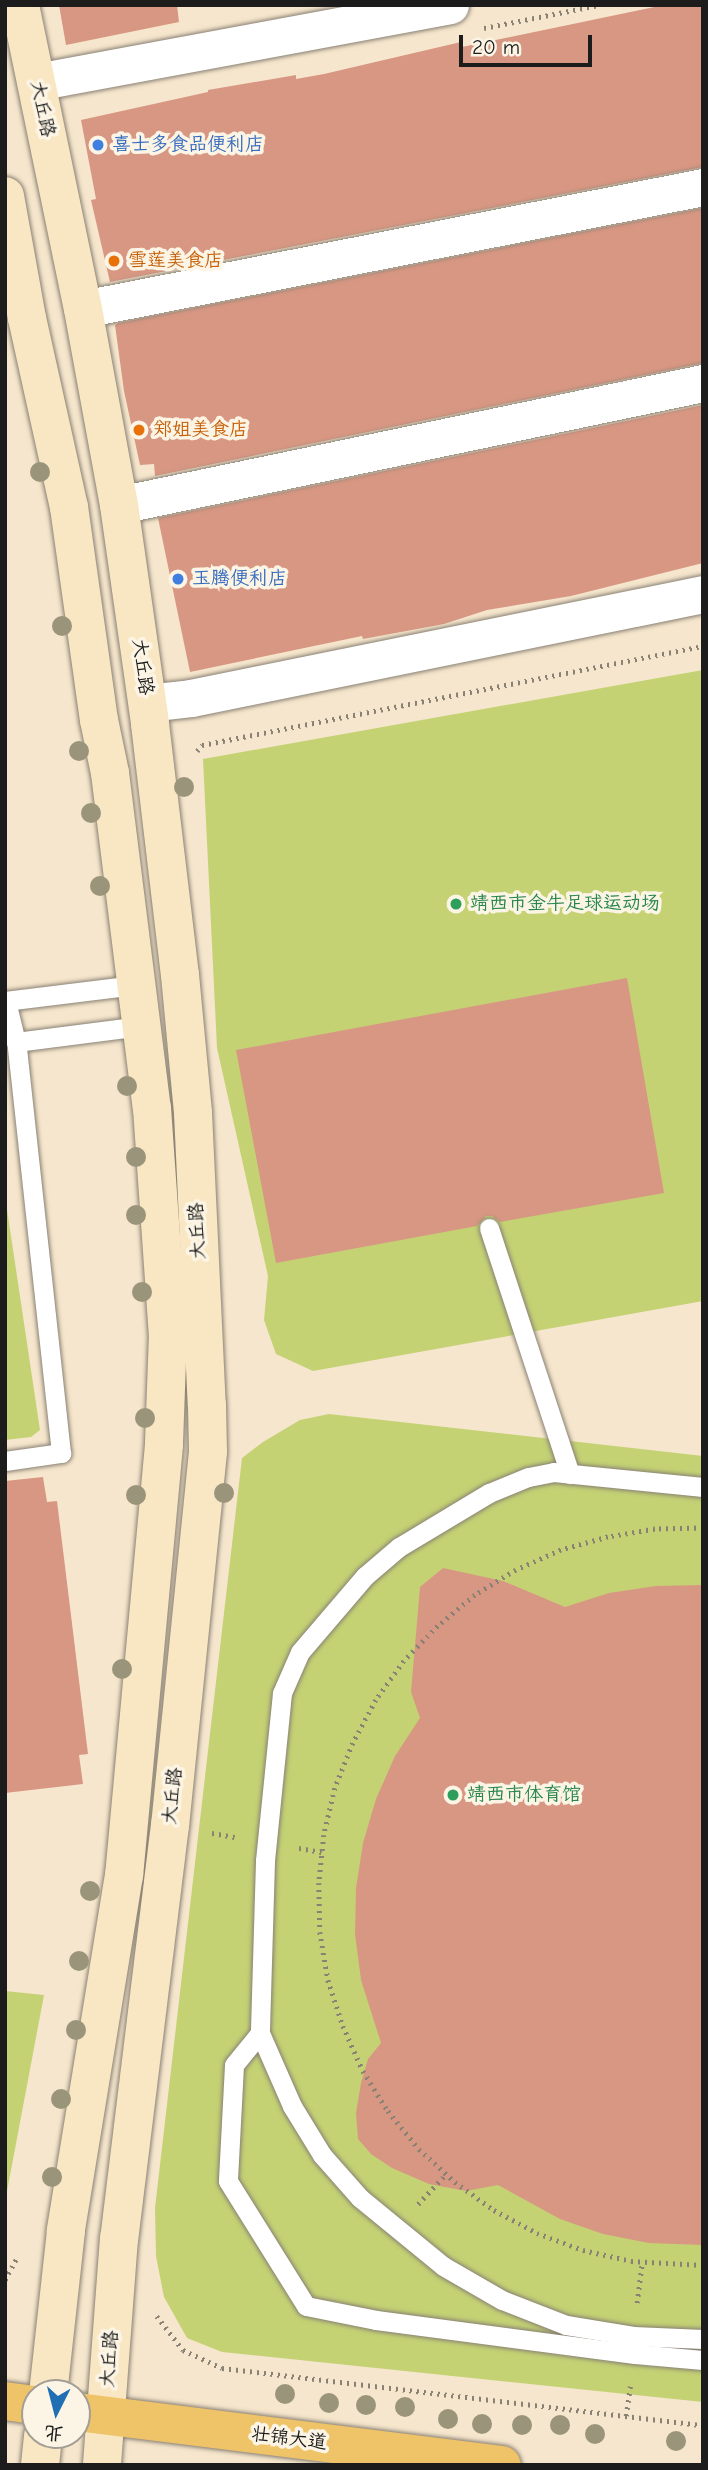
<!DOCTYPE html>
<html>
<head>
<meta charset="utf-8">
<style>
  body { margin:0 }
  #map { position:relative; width:708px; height:2470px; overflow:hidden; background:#f6e6cd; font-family:"Comic Neue","LXGW WenKai TC",sans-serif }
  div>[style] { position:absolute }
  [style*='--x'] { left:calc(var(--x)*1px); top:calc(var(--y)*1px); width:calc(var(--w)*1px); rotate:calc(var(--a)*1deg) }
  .green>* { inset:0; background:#c4d274 }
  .building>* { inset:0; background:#d89783 }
  .path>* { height:4.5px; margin-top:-2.25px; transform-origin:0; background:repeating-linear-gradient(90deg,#898174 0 2px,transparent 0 7px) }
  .roads { filter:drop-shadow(0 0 2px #898174) drop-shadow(0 0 2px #898174) }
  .lane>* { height:19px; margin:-9.5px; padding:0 9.5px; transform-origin:9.5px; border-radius:9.5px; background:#fff }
  .street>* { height:37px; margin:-18.5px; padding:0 18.5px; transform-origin:18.5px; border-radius:18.5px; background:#fff }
  .secondary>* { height:38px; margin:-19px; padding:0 19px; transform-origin:19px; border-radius:19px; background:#f9e7c3 }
  .primary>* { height:38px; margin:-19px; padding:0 19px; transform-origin:19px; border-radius:19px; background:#efc469 }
  .trees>* { width:20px; height:20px; margin:-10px; border-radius:50%; background:#9a957a }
  .dots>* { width:19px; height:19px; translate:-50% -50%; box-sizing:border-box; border:4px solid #fcf5e5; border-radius:50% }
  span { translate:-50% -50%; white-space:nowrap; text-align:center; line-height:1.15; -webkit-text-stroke:7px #fcf5e5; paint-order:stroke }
  .street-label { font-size:19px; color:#1c1c1c }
  .shop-label { font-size:19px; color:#366cbe }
  .left { translate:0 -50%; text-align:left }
  .food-label { font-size:19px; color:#c56008 }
  .leisure-label { font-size:19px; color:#27864d }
  .frame { position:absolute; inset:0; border:7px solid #1c1c1c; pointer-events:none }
  .north { position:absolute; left:21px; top:2379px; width:70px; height:70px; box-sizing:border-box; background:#fcf5e5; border:2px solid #a29e95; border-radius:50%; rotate:186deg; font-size:19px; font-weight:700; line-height:28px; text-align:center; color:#1c1c1c }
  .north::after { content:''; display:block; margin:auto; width:24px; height:32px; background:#1f6fb2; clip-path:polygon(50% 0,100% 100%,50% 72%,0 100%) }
  .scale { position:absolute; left:459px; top:35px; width:133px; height:32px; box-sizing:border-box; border:4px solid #1c1c1c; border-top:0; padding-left:9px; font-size:21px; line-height:24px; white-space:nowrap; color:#1c1c1c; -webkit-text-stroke:5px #fcf5e5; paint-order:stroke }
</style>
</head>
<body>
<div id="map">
  <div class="green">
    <div style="clip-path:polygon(703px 670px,703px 1301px,313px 1371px,276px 1354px,264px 1320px,268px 1276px,217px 1048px,203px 759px)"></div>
    <div style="clip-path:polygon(5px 1196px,40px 1430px,31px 1437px,5px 1440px)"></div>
    <div style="clip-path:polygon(329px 1414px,703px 1456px,703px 2402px,222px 2352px,187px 2338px,164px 2297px,156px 2256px,155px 2208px,242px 1458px,263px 1442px,300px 1420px)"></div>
    <div style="clip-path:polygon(5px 1991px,44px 1995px,5px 2202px)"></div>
  </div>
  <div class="building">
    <div style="clip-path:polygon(59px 5px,177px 5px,179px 22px,66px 45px)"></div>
    <div style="clip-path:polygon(664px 5px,703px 5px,703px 167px,110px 282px,91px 200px,96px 199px,81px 120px,208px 92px,208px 90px,296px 75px,296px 79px,324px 74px,461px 42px,462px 47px)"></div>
    <div style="clip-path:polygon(703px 208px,703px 363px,155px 476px,154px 464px,140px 465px,124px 391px,115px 325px,118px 323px)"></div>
    <div style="clip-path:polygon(703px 405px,703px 563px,571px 596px,487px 610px,444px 624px,363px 639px,362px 636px,190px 672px,158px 518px)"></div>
    <div style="clip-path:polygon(627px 978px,664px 1193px,500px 1222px,492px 1216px,486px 1216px,477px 1226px,276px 1263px,236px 1050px)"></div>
    <div style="clip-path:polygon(43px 1477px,47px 1502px,57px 1501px,88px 1754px,79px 1755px,83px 1784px,5px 1793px,5px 1481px)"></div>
    <div style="clip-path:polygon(443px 1568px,503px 1581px,565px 1607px,609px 1593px,656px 1586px,703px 1585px,703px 2245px,649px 2243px,603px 2234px,560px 2219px,498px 2185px,466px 2191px,429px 2184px,392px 2168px,371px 2154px,358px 2139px,356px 2113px,361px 2083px,368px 2059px,381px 2043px,361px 1980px,355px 1934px,356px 1888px,363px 1843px,376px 1799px,395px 1756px,420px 1718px,411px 1692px,420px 1587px)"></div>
  </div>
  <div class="path">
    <div style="--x:484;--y:28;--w:117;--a:-11.3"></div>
    <div style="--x:197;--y:751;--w:8;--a:-50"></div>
    <div style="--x:202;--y:745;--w:511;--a:-11.18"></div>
    <div style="--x:703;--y:1528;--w:48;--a:178.8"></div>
    <div style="--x:655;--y:1529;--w:48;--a:170.3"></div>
    <div style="--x:608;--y:1537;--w:49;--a:164.5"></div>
    <div style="--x:561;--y:1550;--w:49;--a:156"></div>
    <div style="--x:516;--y:1570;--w:48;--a:148.6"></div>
    <div style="--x:475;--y:1595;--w:48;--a:140"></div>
    <div style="--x:438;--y:1626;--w:49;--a:134.2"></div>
    <div style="--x:404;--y:1661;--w:48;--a:125.7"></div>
    <div style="--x:376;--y:1700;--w:49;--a:118.1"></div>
    <div style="--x:353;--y:1743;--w:48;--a:111.8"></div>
    <div style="--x:335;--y:1788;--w:48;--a:103.2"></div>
    <div style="--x:324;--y:1835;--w:48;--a:95.9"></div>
    <div style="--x:319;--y:1883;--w:49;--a:88.8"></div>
    <div style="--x:320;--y:1932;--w:49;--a:80.5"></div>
    <div style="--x:328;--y:1980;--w:48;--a:71.9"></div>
    <div style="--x:343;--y:2026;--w:49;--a:66"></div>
    <div style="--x:363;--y:2071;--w:47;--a:58"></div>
    <div style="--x:388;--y:2111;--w:49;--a:50.8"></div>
    <div style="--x:419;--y:2149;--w:49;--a:42.5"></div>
    <div style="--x:455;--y:2182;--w:48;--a:35.7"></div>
    <div style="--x:494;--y:2210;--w:49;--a:28.1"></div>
    <div style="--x:537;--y:2233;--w:49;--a:20.3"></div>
    <div style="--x:583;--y:2250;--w:49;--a:12.9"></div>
    <div style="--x:631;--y:2261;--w:72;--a:3.2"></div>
    <div style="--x:212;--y:1833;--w:23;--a:10"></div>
    <div style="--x:299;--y:1848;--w:23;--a:10"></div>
    <div style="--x:418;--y:2204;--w:41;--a:-47"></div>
    <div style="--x:5;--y:2280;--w:26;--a:-62"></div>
    <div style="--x:637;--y:2303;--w:41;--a:-83"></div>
    <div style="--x:157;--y:2316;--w:43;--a:52.6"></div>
    <div style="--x:183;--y:2350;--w:43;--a:24.8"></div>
    <div style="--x:222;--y:2368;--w:484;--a:6.8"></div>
    <div style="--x:626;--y:2416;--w:30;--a:-82"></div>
  </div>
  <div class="roads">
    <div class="lane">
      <div style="--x:5;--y:1001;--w:131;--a:-7"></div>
      <div style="--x:16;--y:1042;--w:126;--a:-7.3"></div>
      <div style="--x:489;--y:1228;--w:259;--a:71.8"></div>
      <div style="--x:5;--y:1461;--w:57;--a:-8.1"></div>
      <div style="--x:61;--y:1453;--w:413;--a:-96.2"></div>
      <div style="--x:16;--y:1042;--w:42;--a:-103.7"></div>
      <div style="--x:703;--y:1487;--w:150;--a:-174.3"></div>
      <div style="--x:554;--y:1472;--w:26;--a:169"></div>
      <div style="--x:528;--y:1477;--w:42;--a:157.7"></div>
      <div style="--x:489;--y:1493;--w:105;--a:149"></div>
      <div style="--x:399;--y:1547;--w:45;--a:139.5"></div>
      <div style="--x:365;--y:1576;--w:100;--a:130.5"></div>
      <div style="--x:300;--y:1652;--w:45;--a:113.7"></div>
      <div style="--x:282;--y:1693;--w:169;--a:95.8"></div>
      <div style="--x:265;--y:1861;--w:172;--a:91.7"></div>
      <div style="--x:260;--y:2033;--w:80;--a:66.3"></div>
      <div style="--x:292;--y:2106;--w:57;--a:58.5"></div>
      <div style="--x:322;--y:2155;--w:57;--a:48.5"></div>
      <div style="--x:360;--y:2198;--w:107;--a:39.3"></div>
      <div style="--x:443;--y:2266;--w:68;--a:30"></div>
      <div style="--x:502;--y:2300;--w:69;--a:21.3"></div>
      <div style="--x:566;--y:2325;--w:68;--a:9.3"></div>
      <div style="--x:633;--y:2336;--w:70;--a:2.5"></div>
      <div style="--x:260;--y:2033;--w:41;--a:129.1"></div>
      <div style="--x:234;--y:2065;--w:116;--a:93"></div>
      <div style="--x:228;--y:2181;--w:147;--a:58"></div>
      <div style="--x:306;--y:2306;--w:71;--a:11.3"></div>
      <div style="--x:376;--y:2320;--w:261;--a:7.5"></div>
      <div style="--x:635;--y:2354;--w:68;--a:5"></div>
    </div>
    <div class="street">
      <div style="--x:36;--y:82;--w:421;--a:-10.5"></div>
      <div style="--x:83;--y:309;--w:632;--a:-11.13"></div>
      <div style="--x:119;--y:505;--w:597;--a:-11.8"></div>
      <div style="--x:147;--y:703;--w:44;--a:-6.5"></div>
      <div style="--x:191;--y:698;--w:522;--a:-11.48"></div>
    </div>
    <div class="secondary">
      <div style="--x:20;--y:5;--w:310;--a:78.3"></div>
      <div style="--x:83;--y:309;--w:199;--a:79.6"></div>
      <div style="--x:119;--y:505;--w:221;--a:81.9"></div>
      <div style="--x:150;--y:724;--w:253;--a:83.2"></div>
      <div style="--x:180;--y:975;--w:139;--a:84.6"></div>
      <div style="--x:193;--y:1113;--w:292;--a:87.3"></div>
      <div style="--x:207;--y:1405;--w:47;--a:88.8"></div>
      <div style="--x:208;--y:1452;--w:375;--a:95.8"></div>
      <div style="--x:170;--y:1825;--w:416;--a:97"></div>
      <div style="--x:119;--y:2238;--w:228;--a:94.3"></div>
      <div style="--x:5;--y:196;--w:124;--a:79.8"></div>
      <div style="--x:27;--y:318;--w:194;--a:77.5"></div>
      <div style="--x:69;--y:507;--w:215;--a:82"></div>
      <div style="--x:99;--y:720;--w:54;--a:78.3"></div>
      <div style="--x:110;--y:773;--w:338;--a:82.9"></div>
      <div style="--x:152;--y:1108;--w:227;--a:86"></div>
      <div style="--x:168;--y:1334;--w:111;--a:92.1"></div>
      <div style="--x:164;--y:1445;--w:432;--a:95.3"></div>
      <div style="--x:124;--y:1875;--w:361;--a:99.3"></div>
      <div style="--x:66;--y:2231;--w:163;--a:96.3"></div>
      <div style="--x:40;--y:2465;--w:30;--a:-84"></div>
    </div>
    <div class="primary">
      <div style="--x:5;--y:2401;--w:30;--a:8"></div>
      <div style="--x:77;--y:2412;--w:428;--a:7.1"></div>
    </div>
  </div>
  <div class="trees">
    <div style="left:40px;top:472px"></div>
    <div style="left:62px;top:626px"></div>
    <div style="left:79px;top:751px"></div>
    <div style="left:184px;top:787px"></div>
    <div style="left:91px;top:813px"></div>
    <div style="left:100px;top:886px"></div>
    <div style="left:127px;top:1086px"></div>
    <div style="left:136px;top:1157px"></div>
    <div style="left:136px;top:1215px"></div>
    <div style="left:142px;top:1292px"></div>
    <div style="left:145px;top:1418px"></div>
    <div style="left:224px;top:1493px"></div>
    <div style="left:136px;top:1495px"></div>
    <div style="left:122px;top:1669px"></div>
    <div style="left:90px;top:1891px"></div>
    <div style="left:79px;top:1961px"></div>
    <div style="left:76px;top:2030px"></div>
    <div style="left:61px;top:2099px"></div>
    <div style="left:52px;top:2177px"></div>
    <div style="left:285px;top:2394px"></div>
    <div style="left:329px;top:2403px"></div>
    <div style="left:366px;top:2405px"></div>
    <div style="left:405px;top:2407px"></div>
    <div style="left:448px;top:2419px"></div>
    <div style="left:482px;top:2424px"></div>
    <div style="left:522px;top:2425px"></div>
    <div style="left:560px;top:2425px"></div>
    <div style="left:595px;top:2434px"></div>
    <div style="left:676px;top:2441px"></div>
  </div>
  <div class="dots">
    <div style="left:98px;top:145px;background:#3f7fe0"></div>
    <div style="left:114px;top:261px;background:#e8710a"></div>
    <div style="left:139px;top:430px;background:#e8710a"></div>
    <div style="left:178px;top:579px;background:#3f7fe0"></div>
    <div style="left:456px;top:904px;background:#2e9e5b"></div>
    <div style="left:453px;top:1795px;background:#2e9e5b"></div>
  </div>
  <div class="street-label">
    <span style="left:42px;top:109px;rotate:78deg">大丘路</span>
    <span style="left:142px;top:667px;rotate:82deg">大丘路</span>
    <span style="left:198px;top:1231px;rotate:-93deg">大丘路</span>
    <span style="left:173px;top:1796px;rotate:-84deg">大丘路</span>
    <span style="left:110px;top:2359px;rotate:-86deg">大丘路</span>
    <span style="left:289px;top:2439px;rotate:7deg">壮锦大道</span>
  </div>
  <div class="shop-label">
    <span class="left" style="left:112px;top:145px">喜士多食品便利店</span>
    <span class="left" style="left:192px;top:579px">玉腾便利店</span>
  </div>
  <div class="food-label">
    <span class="left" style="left:128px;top:261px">雪莲美食店</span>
    <span class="left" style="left:153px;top:430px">郑姐美食店</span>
  </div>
  <div class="leisure-label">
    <span class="left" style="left:470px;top:904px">靖西市金牛足球运动场</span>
    <span class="left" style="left:467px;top:1795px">靖西市体育馆</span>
  </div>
  <div class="frame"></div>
  <div class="north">北</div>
  <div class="scale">20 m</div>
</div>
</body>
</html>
